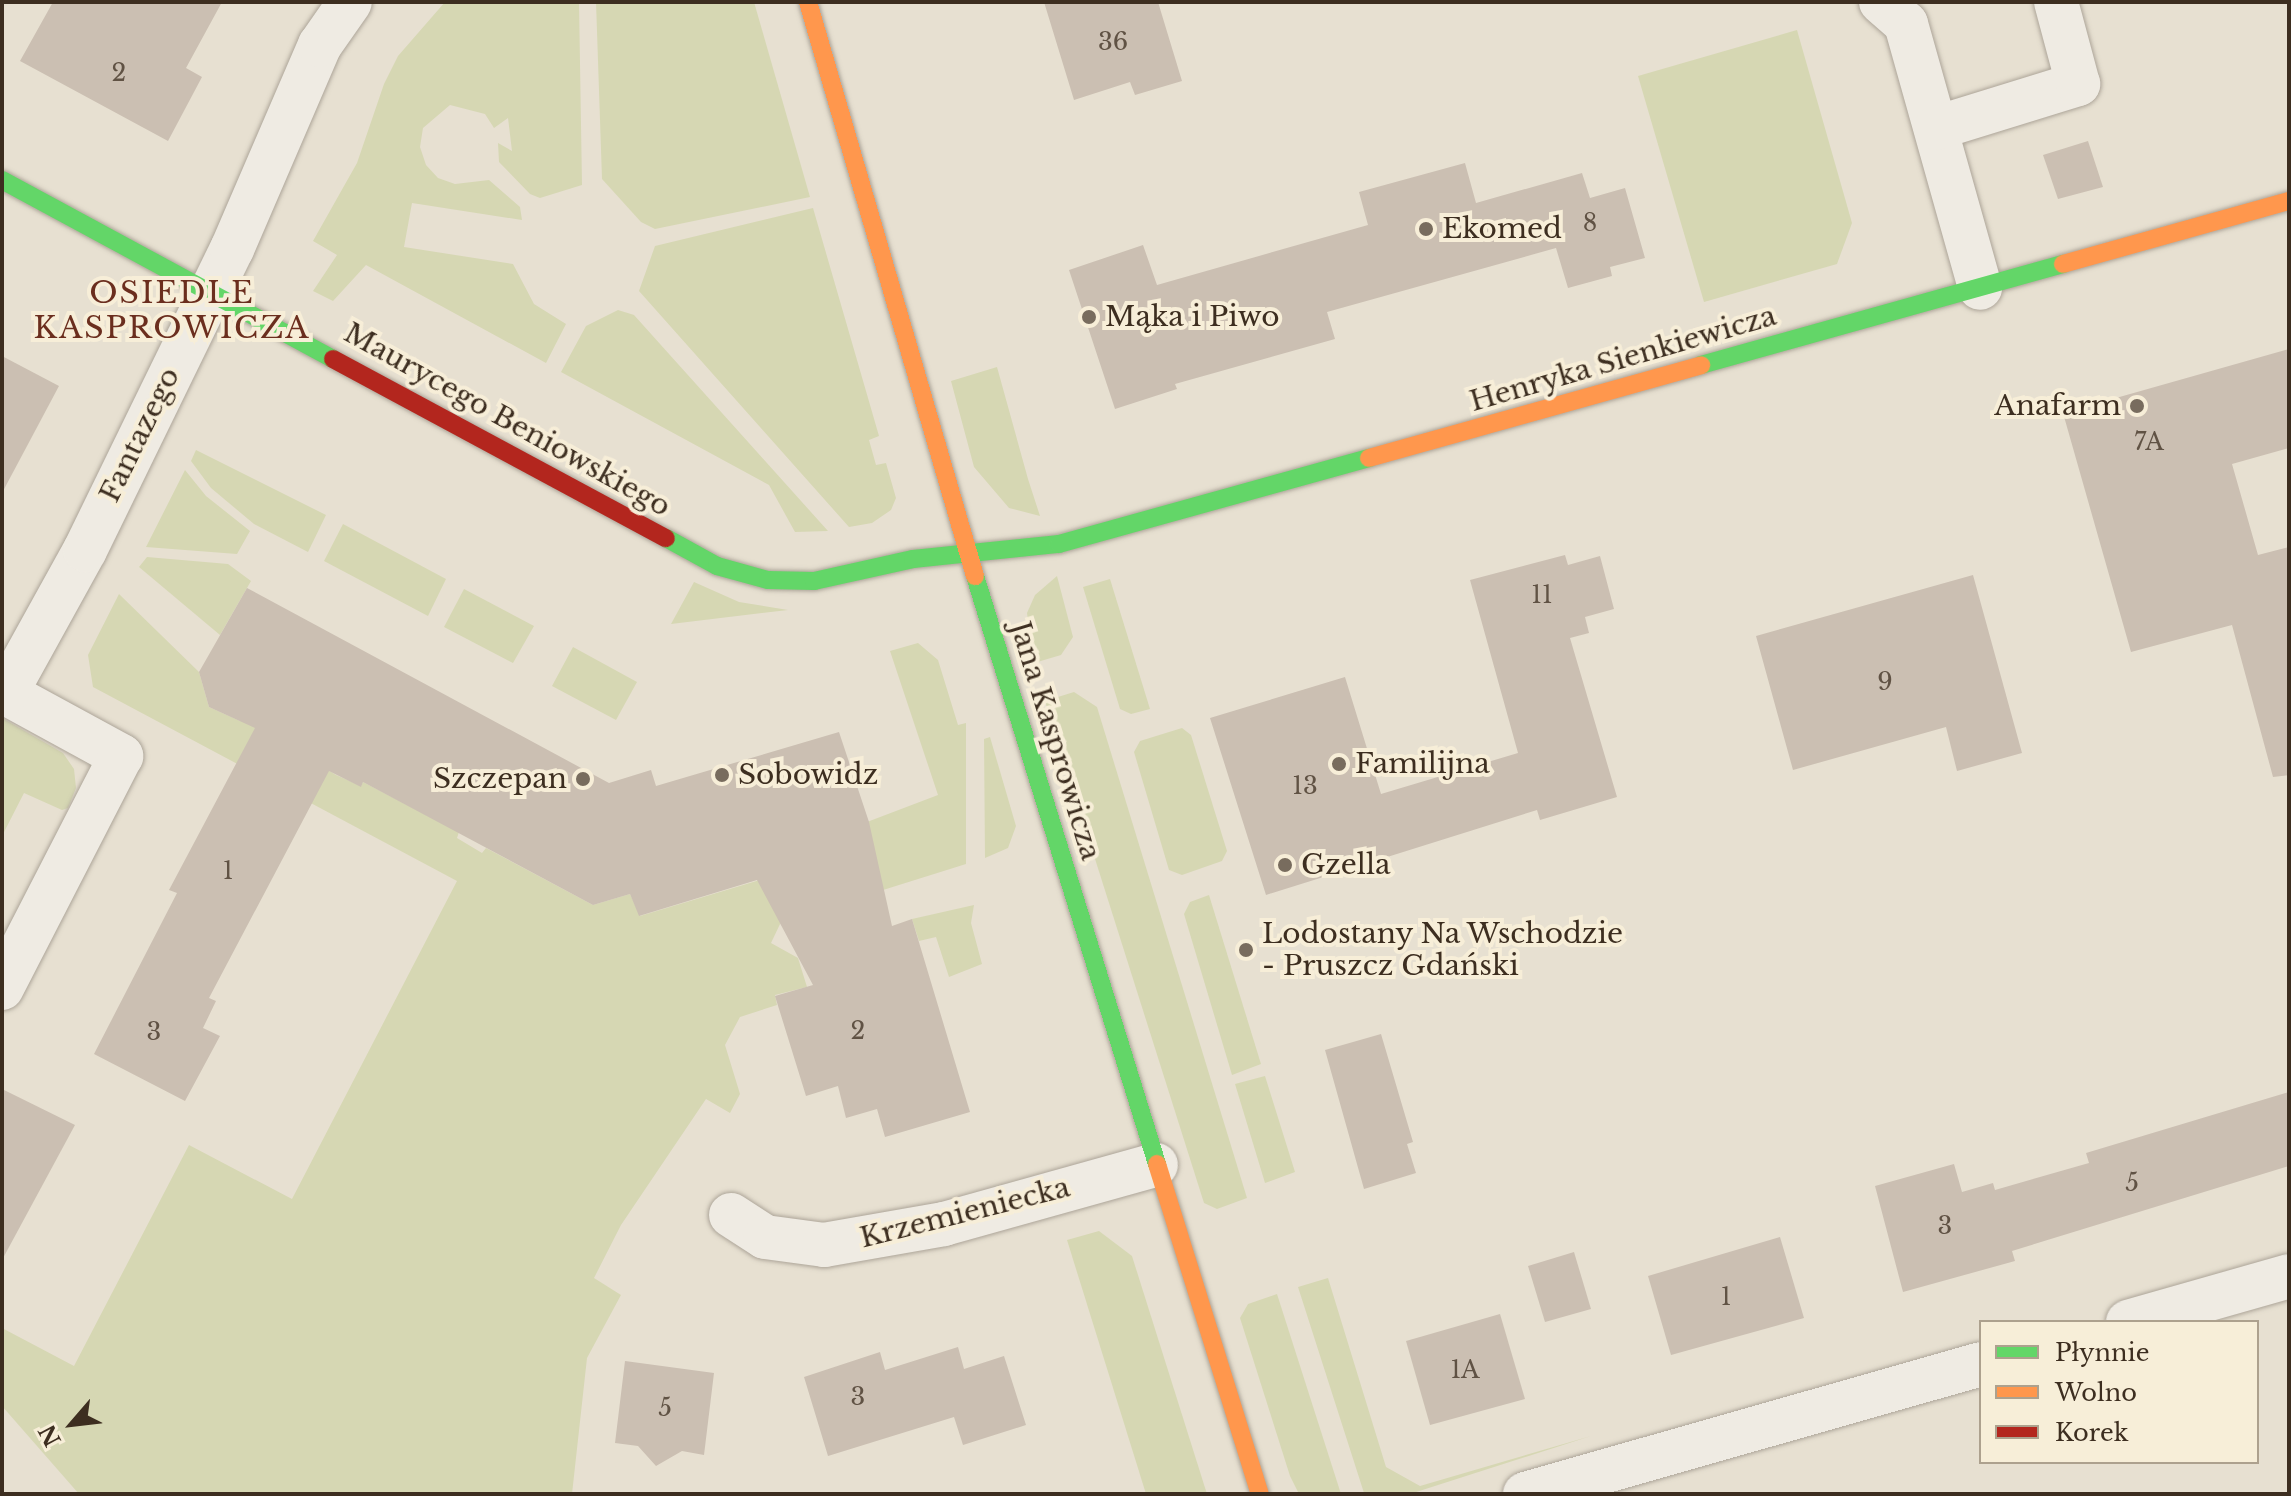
<!DOCTYPE html>
<html>
<head>
<meta charset="utf-8">
<style>
  body { margin:0 }
  #map { position:relative; width:2291px; height:1496px; overflow:hidden; background:#e7e0d1; font-family:"Libre Baskerville",serif }
  div>[style] { position:absolute }
  [style*='--x'] { left:calc(var(--x)*1px); top:calc(var(--y)*1px); width:calc(var(--w)*1px); rotate:calc(var(--a)*1deg) }
  .green>* { inset:0; background:#d6d7b3 }
  .building>* { inset:0; background:#cbbfb2 }
  .roads { filter:drop-shadow(0 0 2px #ada599) drop-shadow(0 0 2px #ada599) }
  .street>* { height:44px; margin:-22px; padding:0 22px; transform-origin:22px; border-radius:22px; background:#efebe3 }
  .fast>* { height:18px; margin:-9px; padding:0 9px; transform-origin:9px; border-radius:9px; background:#63d668 }
  .slow>* { height:18px; margin:-9px; padding:0 9px; transform-origin:9px; border-radius:9px; background:#ff974d }
  .jam>* { height:18px; margin:-9px; padding:0 9px; transform-origin:9px; border-radius:9px; background:#b3261e }
  .dots>* { width:22px; height:22px; translate:-50% -50%; box-sizing:border-box; border:4px solid #f7eed8; border-radius:50% }
  span { translate:-50% -50%; white-space:nowrap; text-align:center; line-height:1.15; -webkit-text-stroke:8px #f7eed8; paint-order:stroke }
  .number-label { font-size:24px; color:#605244 }
  .number-label span { -webkit-text-stroke-width:0 }
  .poi-label { font-size:28px; color:#3d2e20 }
  .left { translate:0 -50%; text-align:left }
  .right { translate:-100% -50%; text-align:right }
  .street-label { font-size:28px; color:#3d2e20 }
  .neighbourhood-label { font-size:30px; color:#6b2e1e; letter-spacing:2px }
  .frame { position:absolute; inset:0; border:4px solid #3d2e20; pointer-events:none }
  .legend { position:absolute; left:1979px; top:1320px; width:280px; height:144px; box-sizing:border-box; background:#f7eed8; border:2px solid #ada18e; margin:0; padding:10px 14px; list-style:none; font-size:24px; color:#3d2e20 }
  .legend li { display:flex; align-items:center; gap:16px; height:40px }
  .legend b { width:40px; border:2px solid #ada18e }
  .north { position:absolute; left:32px; top:1384px; width:80px; height:80px; -webkit-text-stroke:6px #f7eed8; paint-order:stroke; rotate:242deg; font-size:22px; font-weight:700; line-height:32px; text-align:center; color:#3d2e20 }
  .north::after { content:''; display:block; margin:auto; width:28px; height:36px; background:#3d2e20; clip-path:polygon(50% 0,100% 100%,50% 72%,0 100%) }
</style>
</head>
<body>
<div id="map">
  <div class="green">
    <div style="clip-path:polygon(445px 2px,579px 2px,582px 185px,540px 198px,530px 194px,499px 162px,498px 143px,512px 151px,508px 118px,494px 128px,485px 114px,450px 105px,423px 128px,420px 147px,426px 165px,438px 178px,455px 184px,489px 180px,520px 207px,522px 220px,412px 203px,404px 247px,513px 264px,534px 304px,566px 324px,546px 363px,366px 265px,333px 301px,313px 291px,337px 255px,313px 241px,357px 163px,384px 84px,398px 56px)"></div>
    <div style="clip-path:polygon(596px 2px,754px 2px,810px 197px,655px 229px,641px 222px,602px 179px)"></div>
    <div style="clip-path:polygon(1797px 30px,1852px 223px,1837px 264px,1704px 302px,1638px 76px)"></div>
    <div style="clip-path:polygon(813px 208px,879px 436px,869px 440px,876px 465px,886px 463px,896px 498px,891px 510px,872px 523px,849px 527px,639px 291px,655px 246px)"></div>
    <div style="clip-path:polygon(618px 310px,634px 315px,828px 531px,795px 532px,769px 485px,561px 372px,586px 326px)"></div>
    <div style="clip-path:polygon(997px 367px,1028px 479px,1040px 516px,1009px 508px,974px 467px,951px 381px)"></div>
    <div style="clip-path:polygon(196px 450px,326px 515px,308px 552px,254px 524px,211px 488px,191px 461px)"></div>
    <div style="clip-path:polygon(185px 470px,206px 496px,250px 531px,237px 554px,146px 547px)"></div>
    <div style="clip-path:polygon(343px 524px,446px 579px,428px 616px,324px 561px)"></div>
    <div style="clip-path:polygon(147px 557px,228px 564px,251px 581px,220px 635px,139px 567px)"></div>
    <div style="clip-path:polygon(1057px 576px,1073px 637px,1061px 655px,1034px 663px,1027px 613px,1035px 595px)"></div>
    <div style="clip-path:polygon(1110px 579px,1150px 709px,1131px 714px,1120px 709px,1083px 587px)"></div>
    <div style="clip-path:polygon(694px 582px,739px 602px,788px 610px,671px 624px)"></div>
    <div style="clip-path:polygon(464px 589px,534px 626px,513px 663px,444px 627px)"></div>
    <div style="clip-path:polygon(119px 594px,199px 672px,209px 707px,240px 721px,243px 717px,336px 775px,361px 786px,363px 782px,459px 832px,457px 838px,482px 853px,486px 848px,593px 905px,630px 894px,640px 916px,873px 846px,867px 822px,938px 795px,890px 651px,918px 643px,938px 660px,958px 725px,966px 723px,966px 864px,781px 922px,771px 943px,798px 958px,807px 987px,775px 995px,777px 1005px,740px 1017px,725px 1045px,740px 1094px,730px 1113px,706px 1099px,621px 1225px,594px 1278px,621px 1295px,587px 1358px,572px 1494px,79px 1494px,2px 1406px,2px 1328px,74px 1366px,189px 1145px,292px 1199px,457px 881px,93px 687px,88px 655px)"></div>
    <div style="clip-path:polygon(573px 647px,637px 682px,616px 720px,552px 686px)"></div>
    <div style="clip-path:polygon(1074px 692px,1097px 707px,1247px 1198px,1217px 1209px,1204px 1203px,1045px 701px)"></div>
    <div style="clip-path:polygon(2px 718px,63px 753px,74px 769px,76px 788px,68px 808px,62px 810px,24px 793px,2px 836px)"></div>
    <div style="clip-path:polygon(1182px 728px,1191px 735px,1227px 851px,1222px 861px,1182px 875px,1169px 870px,1134px 752px,1140px 741px)"></div>
    <div style="clip-path:polygon(990px 737px,1016px 826px,1008px 848px,985px 858px,984px 739px)"></div>
    <div style="clip-path:polygon(1209px 895px,1261px 1064px,1232px 1075px,1184px 914px,1190px 902px)"></div>
    <div style="clip-path:polygon(974px 905px,971px 923px,982px 964px,949px 977px,936px 937px,919px 941px,912px 919px)"></div>
    <div style="clip-path:polygon(1265px 1076px,1295px 1172px,1265px 1183px,1235px 1084px)"></div>
    <div style="clip-path:polygon(1099px 1231px,1132px 1256px,1207px 1494px,1146px 1494px,1067px 1240px)"></div>
    <div style="clip-path:polygon(1328px 1278px,1386px 1467px,1420px 1486px,1591px 1436px,1410px 1494px,1364px 1493px,1298px 1287px)"></div>
    <div style="clip-path:polygon(1277px 1294px,1341px 1494px,1299px 1494px,1290px 1476px,1240px 1318px,1248px 1304px)"></div>
  </div>
  <div class="building">
    <div style="clip-path:polygon(53px 2px,222px 2px,186px 68px,202px 77px,168px 141px,20px 61px)"></div>
    <div style="clip-path:polygon(1044px 2px,1158px 2px,1182px 81px,1135px 95px,1130px 82px,1074px 100px)"></div>
    <div style="clip-path:polygon(2088px 141px,2103px 187px,2058px 199px,2043px 155px)"></div>
    <div style="clip-path:polygon(1465px 163px,1476px 203px,1582px 173px,1590px 198px,1625px 188px,1645px 258px,1610px 267px,1612px 276px,1568px 288px,1556px 248px,1327px 312px,1335px 339px,1175px 384px,1177px 389px,1115px 409px,1069px 270px,1143px 245px,1157px 285px,1368px 225px,1359px 192px)"></div>
    <div style="clip-path:polygon(2289px 349px,2289px 448px,2232px 464px,2258px 555px,2289px 547px,2289px 775px,2273px 777px,2232px 625px,2131px 652px,2063px 413px)"></div>
    <div style="clip-path:polygon(2px 356px,59px 386px,2px 493px)"></div>
    <div style="clip-path:polygon(1565px 555px,1568px 565px,1600px 556px,1614px 609px,1585px 617px,1589px 633px,1570px 638px,1617px 797px,1540px 820px,1537px 810px,1266px 895px,1210px 718px,1345px 677px,1381px 794px,1518px 753px,1470px 580px)"></div>
    <div style="clip-path:polygon(1973px 575px,2022px 753px,1957px 771px,1946px 727px,1793px 770px,1756px 636px)"></div>
    <div style="clip-path:polygon(247px 588px,609px 783px,651px 770px,656px 786px,839px 732px,869px 822px,892px 926px,912px 919px,970px 1112px,885px 1137px,877px 1109px,846px 1118px,838px 1086px,806px 1096px,775px 996px,813px 985px,757px 880px,639px 916px,630px 894px,593px 905px,363px 782px,361px 787px,329px 771px,209px 998px,216px 1001px,203px 1028px,220px 1036px,185px 1101px,94px 1054px,177px 893px,169px 890px,255px 728px,209px 707px,199px 672px)"></div>
    <div style="clip-path:polygon(1381px 1034px,1413px 1142px,1407px 1144px,1416px 1173px,1364px 1189px,1325px 1050px)"></div>
    <div style="clip-path:polygon(2px 1089px,75px 1125px,2px 1260px)"></div>
    <div style="clip-path:polygon(2289px 1092px,2289px 1166px,2012px 1251px,2015px 1261px,1903px 1292px,1875px 1186px,1954px 1164px,1962px 1192px,1993px 1183px,1995px 1190px,2089px 1163px,2086px 1153px)"></div>
    <div style="clip-path:polygon(1780px 1237px,1804px 1318px,1671px 1355px,1648px 1276px)"></div>
    <div style="clip-path:polygon(1574px 1252px,1591px 1309px,1545px 1322px,1528px 1266px)"></div>
    <div style="clip-path:polygon(1500px 1314px,1525px 1399px,1430px 1425px,1406px 1341px)"></div>
    <div style="clip-path:polygon(958px 1347px,964px 1369px,1004px 1356px,1026px 1425px,963px 1445px,954px 1417px,828px 1456px,804px 1377px,880px 1352px,885px 1370px)"></div>
    <div style="clip-path:polygon(625px 1361px,714px 1373px,704px 1455px,682px 1451px,656px 1466px,638px 1446px,615px 1443px)"></div>
  </div>
  <div class="roads">
    <div class="street">
      <div style="--x:1881;--y:2;--w:33;--a:41"></div>
      <div style="--x:1906;--y:24;--w:274;--a:74.3"></div>
      <div style="--x:1936;--y:128;--w:149;--a:-17.2"></div>
      <div style="--x:2078;--y:84;--w:85;--a:-105"></div>
      <div style="--x:2;--y:691;--w:136;--a:28.6"></div>
      <div style="--x:121;--y:756;--w:261;--a:117.2"></div>
      <div style="--x:6;--y:693;--w:163;--a:-61.1"></div>
      <div style="--x:85;--y:550;--w:335;--a:-64"></div>
      <div style="--x:232;--y:249;--w:222;--a:-66.7"></div>
      <div style="--x:320;--y:45;--w:52;--a:-55.1"></div>
      <div style="--x:731;--y:1215;--w:40;--a:32.9"></div>
      <div style="--x:765;--y:1237;--w:60;--a:7.7"></div>
      <div style="--x:824;--y:1245;--w:122;--a:-9.9"></div>
      <div style="--x:944;--y:1224;--w:220;--a:-15.6"></div>
      <div style="--x:2128;--y:1322;--w:167;--a:-15.9"></div>
      <div style="--x:1525;--y:1494;--w:474;--a:-15.9"></div>
    </div>
    <div class="fast">
      <div style="--x:2;--y:180;--w:376;--a:28.4"></div>
      <div style="--x:1701;--y:365;--w:376;--a:-15.6"></div>
      <div style="--x:666;--y:538;--w:58;--a:28.8"></div>
      <div style="--x:717;--y:566;--w:53;--a:15.4"></div>
      <div style="--x:768;--y:580;--w:46;--a:1.2"></div>
      <div style="--x:814;--y:581;--w:101;--a:-12.5"></div>
      <div style="--x:913;--y:559;--w:147;--a:-5.9"></div>
      <div style="--x:1059;--y:544;--w:322;--a:-15.5"></div>
      <div style="--x:975;--y:576;--w:616;--a:72.8"></div>
    </div>
    <div class="slow">
      <div style="--x:808;--y:2;--w:598;--a:73.78"></div>
      <div style="--x:2063;--y:264;--w:235;--a:-15.6"></div>
      <div style="--x:1369;--y:458;--w:345;--a:-15.6"></div>
      <div style="--x:1157;--y:1164;--w:346;--a:72.7"></div>
    </div>
    <div class="jam">
      <div style="--x:333;--y:359;--w:378;--a:28.3"></div>
    </div>
  </div>
  <div class="dots">
    <div style="left:1426px;top:229px;background:#786c5e"></div>
    <div style="left:1089px;top:317px;background:#786c5e"></div>
    <div style="left:2137px;top:406px;background:#786c5e"></div>
    <div style="left:1339px;top:764px;background:#786c5e"></div>
    <div style="left:722px;top:775px;background:#786c5e"></div>
    <div style="left:583px;top:779px;background:#786c5e"></div>
    <div style="left:1285px;top:865px;background:#786c5e"></div>
    <div style="left:1246px;top:950px;background:#786c5e"></div>
  </div>
  <div class="number-label">
    <span style="left:1113px;top:42px">36</span>
    <span style="left:119px;top:73px">2</span>
    <span style="left:1590px;top:223px">8</span>
    <span style="left:2149px;top:442px">7A</span>
    <span style="left:1542px;top:595px">11</span>
    <span style="left:1885px;top:682px">9</span>
    <span style="left:1305px;top:786px">13</span>
    <span style="left:228px;top:871px">1</span>
    <span style="left:858px;top:1031px">2</span>
    <span style="left:154px;top:1032px">3</span>
    <span style="left:2132px;top:1183px">5</span>
    <span style="left:1945px;top:1226px">3</span>
    <span style="left:1726px;top:1297px">1</span>
    <span style="left:1465px;top:1370px">1A</span>
    <span style="left:858px;top:1397px">3</span>
    <span style="left:665px;top:1408px">5</span>
  </div>
  <div class="poi-label">
    <span class="left" style="left:1442px;top:229px">Ekomed</span>
    <span class="left" style="left:1105px;top:317px">Mąka i Piwo</span>
    <span class="right" style="left:2121px;top:406px">Anafarm</span>
    <span class="left" style="left:1355px;top:764px">Familijna</span>
    <span class="left" style="left:738px;top:775px">Sobowidz</span>
    <span class="right" style="left:567px;top:779px">Szczepan</span>
    <span class="left" style="left:1301px;top:865px">Gzella</span>
    <span class="left" style="left:1262px;top:950px">Lodostany Na Wschodzie<br>- Pruszcz Gdański</span>
  </div>
  <div class="street-label">
    <span style="left:1623px;top:359px;rotate:-16deg">Henryka Sienkiewicza</span>
    <span style="left:507px;top:420px;rotate:29deg">Maurycego Beniowskiego</span>
    <span style="left:140px;top:435px;rotate:-64deg">Fantazego</span>
    <span style="left:1055px;top:741px;rotate:73deg">Jana Kasprowicza</span>
    <span style="left:965px;top:1213px;rotate:-14deg">Krzemieniecka</span>
  </div>
  <div class="neighbourhood-label">
    <span style="left:172px;top:310px">OSIEDLE<br>KASPROWICZA</span>
  </div>
  <div class="frame"></div>
  <ul class="legend">
  <li><b style="height:10px;background:#63d668"></b>Płynnie</li>
  <li><b style="height:10px;background:#ff974d"></b>Wolno</li>
  <li><b style="height:10px;background:#b3261e"></b>Korek</li>
  </ul>
  <div class="north">N</div>
</div>
</body>
</html>
